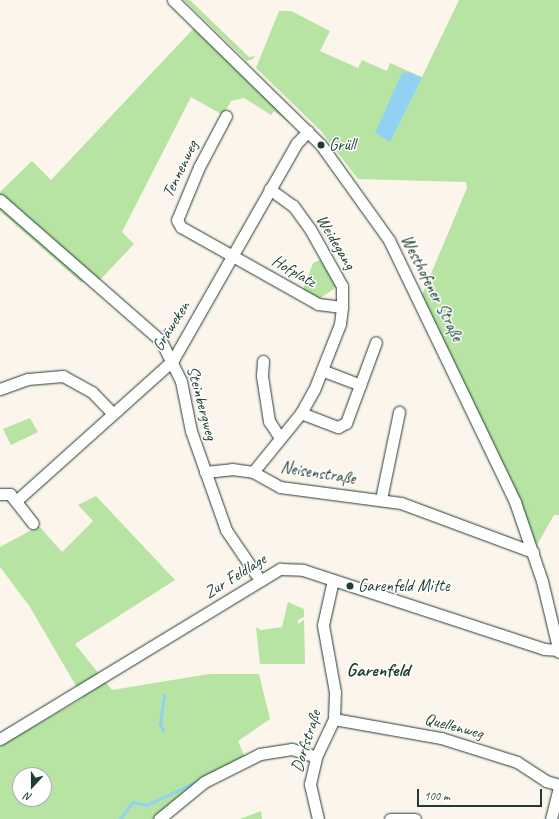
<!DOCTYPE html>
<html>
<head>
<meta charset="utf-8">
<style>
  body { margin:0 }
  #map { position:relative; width:559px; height:819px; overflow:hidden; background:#fcf5ec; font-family:Caveat,sans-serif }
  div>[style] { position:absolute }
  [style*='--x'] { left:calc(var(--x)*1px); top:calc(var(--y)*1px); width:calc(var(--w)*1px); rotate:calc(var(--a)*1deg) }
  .green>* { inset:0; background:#b7e4a2 }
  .water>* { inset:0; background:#91d2f2 }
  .stream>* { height:2.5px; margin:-1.25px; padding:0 1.25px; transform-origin:1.25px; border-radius:1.25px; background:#91d2f2 }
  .roads { filter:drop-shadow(0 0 1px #1f3d34) drop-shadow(0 0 1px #1f3d34) }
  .minor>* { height:11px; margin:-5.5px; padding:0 5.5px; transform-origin:5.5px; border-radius:5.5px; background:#fff }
  .dots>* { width:11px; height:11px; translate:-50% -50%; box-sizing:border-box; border:2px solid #fff; border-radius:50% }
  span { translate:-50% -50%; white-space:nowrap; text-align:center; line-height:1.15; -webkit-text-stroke:3px #fff; paint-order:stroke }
  .poi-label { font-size:17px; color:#1f3d34 }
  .left { translate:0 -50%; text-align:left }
  .street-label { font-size:17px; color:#1f3d34 }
  .quarter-label { font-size:19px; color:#1f3d34; font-weight:700 }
  .north { position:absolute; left:12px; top:767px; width:40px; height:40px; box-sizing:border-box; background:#fff; border:1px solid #a5b1ae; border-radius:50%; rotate:201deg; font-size:11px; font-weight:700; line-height:16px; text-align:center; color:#1f3d34 }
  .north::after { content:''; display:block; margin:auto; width:14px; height:18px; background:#1f3d34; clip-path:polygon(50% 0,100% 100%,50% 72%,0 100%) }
  .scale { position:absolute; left:417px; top:789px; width:125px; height:18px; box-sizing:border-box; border:2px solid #1f3d34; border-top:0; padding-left:5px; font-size:12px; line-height:14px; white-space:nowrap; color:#1f3d34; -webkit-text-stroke:3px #fff; paint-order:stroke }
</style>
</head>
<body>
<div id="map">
  <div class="green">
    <div style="clip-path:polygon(184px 0,190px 0,249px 57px,255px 56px,253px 59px,247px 61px)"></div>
    <div style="clip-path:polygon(459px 0,559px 0,559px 515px,554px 515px,533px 552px,420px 300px,467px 188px,466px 182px,358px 179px,321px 131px,256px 68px,279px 11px,291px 11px,330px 31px,320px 51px,358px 68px,362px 60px,387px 71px,390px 63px,422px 77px)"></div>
    <div style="clip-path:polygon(195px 27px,295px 127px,274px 111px,271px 115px,244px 98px,231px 101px,223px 115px,191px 97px,122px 232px,134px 244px,99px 281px,0 197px,0 192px,32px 161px,51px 180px)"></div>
    <div style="clip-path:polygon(0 204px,88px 279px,82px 283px,0 211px)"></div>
    <div style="clip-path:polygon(320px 260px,338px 286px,319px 299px,303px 290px,313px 263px)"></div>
    <div style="clip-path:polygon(30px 418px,38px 432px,11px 445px,3px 429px)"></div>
    <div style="clip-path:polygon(evenodd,96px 496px,175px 580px,75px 644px,112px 690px,209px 674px,259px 674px,270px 719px,238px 741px,246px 760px,159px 819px,0 819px,0 746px,83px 698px,30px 607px,0 567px,0 547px,39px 526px,62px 552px,93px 521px,78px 505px,96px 496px,20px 775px,44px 775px,44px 799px,20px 799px,20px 775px)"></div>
    <div style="clip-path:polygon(288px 602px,304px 609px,304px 617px,298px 620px,298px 624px,304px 620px,305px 664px,260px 664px,256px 627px,261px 630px,282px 627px)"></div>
    <div style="clip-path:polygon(261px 811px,262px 819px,240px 819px)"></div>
  </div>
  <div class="water">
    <div style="clip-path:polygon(408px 72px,422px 78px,390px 142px,375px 133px,402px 73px)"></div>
  </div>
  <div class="stream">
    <div style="--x:163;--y:731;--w:8;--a:-113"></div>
    <div style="--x:160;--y:724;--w:29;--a:-82"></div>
    <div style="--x:120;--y:819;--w:21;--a:-53"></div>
    <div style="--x:133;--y:802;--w:14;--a:12"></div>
    <div style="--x:147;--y:805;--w:56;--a:-25.2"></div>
  </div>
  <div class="roads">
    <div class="minor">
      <div style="--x:173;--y:0;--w:207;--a:44.4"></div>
      <div style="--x:321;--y:145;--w:117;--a:54.4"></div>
      <div style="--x:389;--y:240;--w:291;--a:64.3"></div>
      <div style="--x:515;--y:502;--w:83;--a:71.1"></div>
      <div style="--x:542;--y:581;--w:73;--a:76.5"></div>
      <div style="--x:226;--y:116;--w:58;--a:117.9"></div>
      <div style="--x:199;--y:167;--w:57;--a:112.5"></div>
      <div style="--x:177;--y:220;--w:8;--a:60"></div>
      <div style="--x:181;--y:227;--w:157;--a:29.3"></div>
      <div style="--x:318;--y:304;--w:24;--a:7"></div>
      <div style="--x:0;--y:200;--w:214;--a:41.2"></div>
      <div style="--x:161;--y:341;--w:45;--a:63.4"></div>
      <div style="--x:181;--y:381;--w:51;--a:78.7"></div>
      <div style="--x:191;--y:431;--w:105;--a:70.5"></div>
      <div style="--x:226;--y:530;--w:60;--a:55.8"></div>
      <div style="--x:263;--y:361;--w:15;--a:94"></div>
      <div style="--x:262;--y:376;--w:46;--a:81.2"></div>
      <div style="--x:269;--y:421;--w:20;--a:57"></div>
      <div style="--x:324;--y:371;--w:39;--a:21"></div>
      <div style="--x:0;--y:389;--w:30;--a:-20"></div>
      <div style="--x:28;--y:379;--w:35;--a:-5"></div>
      <div style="--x:63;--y:376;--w:33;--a:29"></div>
      <div style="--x:92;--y:392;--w:30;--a:46"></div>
      <div style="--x:301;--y:413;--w:40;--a:21"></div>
      <div style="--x:338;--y:427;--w:9;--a:-27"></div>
      <div style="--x:346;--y:423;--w:86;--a:-69.7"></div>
      <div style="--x:205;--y:472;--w:27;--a:-6"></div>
      <div style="--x:232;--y:469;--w:21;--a:8"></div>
      <div style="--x:253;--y:472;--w:31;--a:29"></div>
      <div style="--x:280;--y:487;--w:122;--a:7.5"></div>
      <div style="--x:401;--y:503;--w:141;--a:20.4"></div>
      <div style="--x:253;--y:472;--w:76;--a:-50.9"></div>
      <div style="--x:301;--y:413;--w:26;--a:-61"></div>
      <div style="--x:314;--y:390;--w:71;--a:-68.5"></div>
      <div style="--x:340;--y:324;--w:17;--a:-83"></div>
      <div style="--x:342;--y:307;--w:21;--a:-90"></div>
      <div style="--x:342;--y:286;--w:65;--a:-119.3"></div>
      <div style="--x:310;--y:229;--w:29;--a:-126"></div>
      <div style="--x:293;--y:206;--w:29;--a:-144"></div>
      <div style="--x:0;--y:494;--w:10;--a:0"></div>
      <div style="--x:10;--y:494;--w:37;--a:52"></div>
      <div style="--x:381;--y:499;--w:89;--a:-78.3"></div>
      <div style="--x:16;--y:501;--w:211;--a:-41.9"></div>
      <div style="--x:173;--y:360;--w:250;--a:-60.3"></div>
      <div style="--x:297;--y:143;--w:16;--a:-47"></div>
      <div style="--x:334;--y:719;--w:109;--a:10.1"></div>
      <div style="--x:441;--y:738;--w:80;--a:17.5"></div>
      <div style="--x:517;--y:762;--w:35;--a:33"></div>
      <div style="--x:546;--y:781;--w:14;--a:17"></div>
      <div style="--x:0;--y:739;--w:328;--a:-31.3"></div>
      <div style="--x:280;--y:569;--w:23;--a:2"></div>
      <div style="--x:303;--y:570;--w:254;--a:18.1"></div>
      <div style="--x:544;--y:649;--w:15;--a:4"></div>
      <div style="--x:159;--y:819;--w:58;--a:-39.4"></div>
      <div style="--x:204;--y:782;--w:63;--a:-26.6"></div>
      <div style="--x:260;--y:754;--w:32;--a:-9"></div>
      <div style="--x:292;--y:749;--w:25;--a:18"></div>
      <div style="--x:318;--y:819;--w:36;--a:-103"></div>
      <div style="--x:310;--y:784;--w:28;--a:-77"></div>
      <div style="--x:316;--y:757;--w:42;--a:-64.7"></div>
      <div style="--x:334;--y:719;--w:27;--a:-88"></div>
      <div style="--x:335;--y:692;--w:68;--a:-100.2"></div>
      <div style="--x:323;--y:625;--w:46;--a:-77.5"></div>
      <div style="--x:390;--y:819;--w:25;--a:0"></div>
      <div style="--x:551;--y:819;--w:33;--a:-76"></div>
    </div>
  </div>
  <div class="dots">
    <div style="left:321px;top:145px;background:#1f3d34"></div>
    <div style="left:350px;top:586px;background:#1f3d34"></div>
  </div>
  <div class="poi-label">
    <span class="left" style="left:329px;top:145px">Grüll</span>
    <span class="left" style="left:358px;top:586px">Garenfeld Mitte</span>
  </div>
  <div class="street-label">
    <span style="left:180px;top:169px;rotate:-64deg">Tennenweg</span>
    <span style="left:336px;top:242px;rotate:59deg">Weidegang</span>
    <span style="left:294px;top:271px;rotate:30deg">Hofplatz</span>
    <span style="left:432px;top:288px;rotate:63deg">Westhofener Straße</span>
    <span style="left:171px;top:326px;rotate:-58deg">Gräweken</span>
    <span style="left:202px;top:403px;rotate:75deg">Steinbergweg</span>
    <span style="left:318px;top:473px;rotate:9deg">Neisenstraße</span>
    <span style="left:235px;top:576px;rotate:-32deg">Zur Feldlage</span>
    <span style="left:454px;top:726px;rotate:15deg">Quellenweg</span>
    <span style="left:306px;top:741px;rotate:-72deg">Dorfstraße</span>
  </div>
  <div class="quarter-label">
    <span style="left:378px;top:671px">Garenfeld</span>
  </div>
  <div class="north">N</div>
  <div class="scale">100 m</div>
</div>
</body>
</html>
